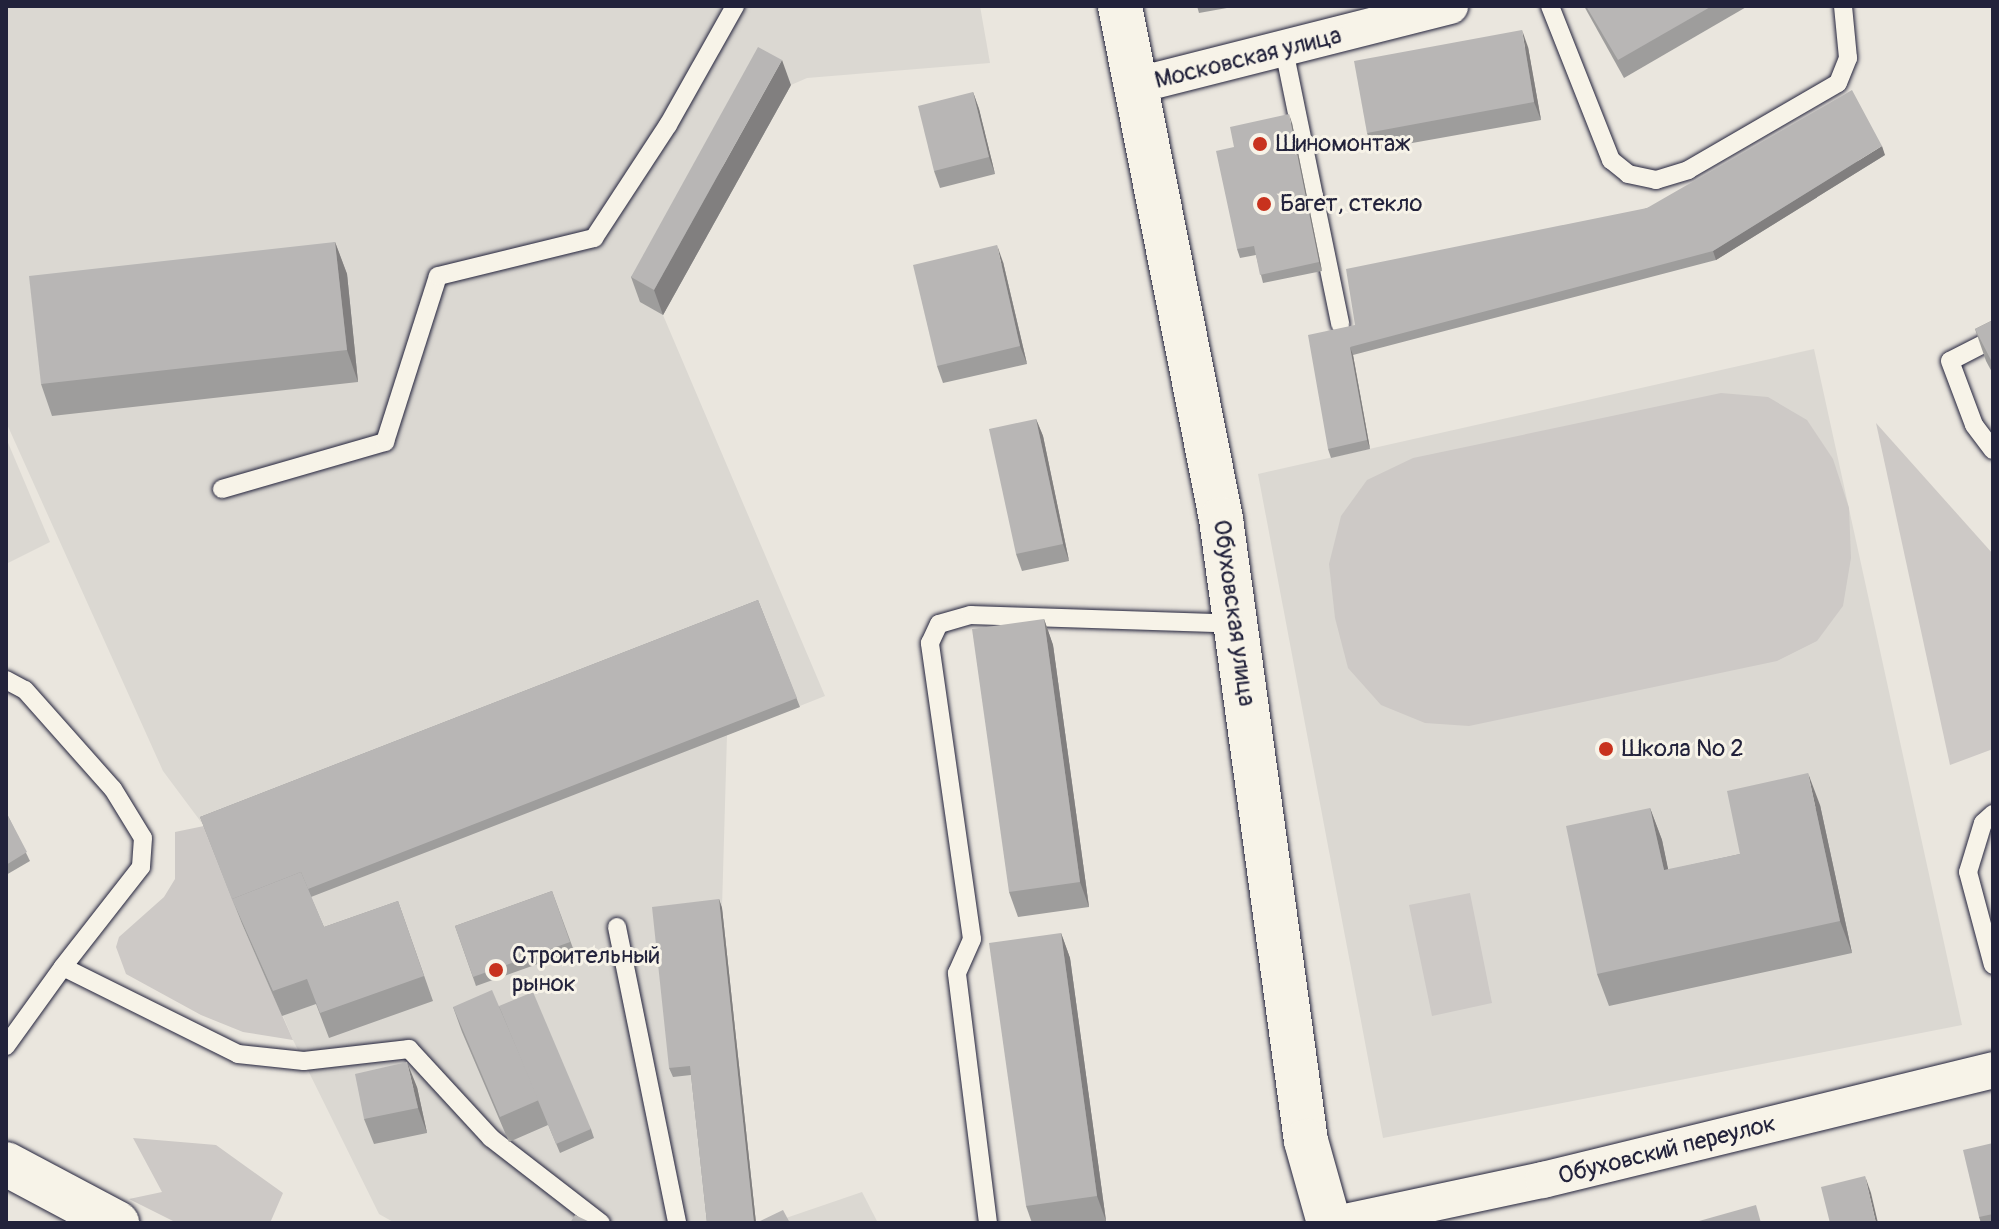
<!DOCTYPE html>
<html>
<head>
<meta charset="utf-8">
<style>
  body { margin:0 }
  #map { position:relative; width:1999px; height:1229px; overflow:hidden; background:#eae6de; font-family:Pangolin,sans-serif }
  div>[style] { position:absolute }
  [style*='--x'] { left:calc(var(--x)*1px); top:calc(var(--y)*1px); width:calc(var(--w)*1px); rotate:calc(var(--a)*1deg) }
  .built>* { inset:0; background:#dbd8d2 }
  .green>* { inset:0; background:#cdc9c6 }
  .roads { filter:drop-shadow(0 0 2px #22223b) drop-shadow(0 0 2px #22223b) }
  .service>* { height:18px; margin:-9px; padding:0 9px; transform-origin:9px; border-radius:9px; background:#f7f3e8 }
  .minor>* { height:36px; margin:-18px; padding:0 18px; transform-origin:18px; border-radius:18px; background:#f7f3e8 }
  .tertiary>* { height:44px; margin:-22px; padding:0 22px; transform-origin:22px; border-radius:22px; background:#f7f3e8 }
  .primary>* { height:44px; margin:-22px; padding:0 22px; transform-origin:22px; border-radius:22px; background:#f7f3e8 }
  .wall>* { inset:0; background:#9e9d9c }
  .shaded-wall>* { inset:0; background:#817f7f }
  .building>* { inset:0; background:#b8b6b5 }
  .dots>* { width:22px; height:22px; translate:-50% -50%; box-sizing:border-box; border:4px solid #f7f3e8; border-radius:50% }
  span { translate:-50% -50%; white-space:nowrap; text-align:center; line-height:1.15; -webkit-text-stroke:6px #f7f3e8; paint-order:stroke }
  .street-label { font-size:24px; color:#22223b }
  .poi-label { font-size:24px; color:#22223b }
  .left { translate:0 -50%; text-align:left }
  .frame { position:absolute; inset:0; border:8px solid #22223b; pointer-events:none }
</style>
</head>
<body>
<div id="map">
  <div class="built">
    <div style="clip-path:polygon(6px 6px,980px 6px,990px 63px,807px 78px,791px 85px,663px 315px,825px 696px,727px 735px,722px 908px,756px 1223px,395px 1223px,379px 1214px,293px 1040px,204px 826px,163px 771px,6px 422px)"></div>
    <div style="clip-path:polygon(1814px 349px,1962px 1025px,1383px 1138px,1258px 474px)"></div>
    <div style="clip-path:polygon(6px 438px,50px 542px,6px 564px)"></div>
    <div style="clip-path:polygon(862px 1192px,878px 1223px,777px 1223px,786px 1218px)"></div>
  </div>
  <div class="green">
    <div style="clip-path:polygon(1721px 393px,1768px 397px,1807px 420px,1833px 459px,1849px 508px,1851px 558px,1843px 606px,1817px 641px,1777px 661px,1469px 726px,1425px 723px,1381px 705px,1348px 668px,1335px 618px,1329px 564px,1341px 516px,1367px 480px,1413px 458px)"></div>
    <div style="clip-path:polygon(1876px 423px,1993px 554px,1993px 749px,1950px 765px)"></div>
    <div style="clip-path:polygon(204px 826px,242px 924px,293px 1040px,243px 1032px,201px 1015px,126px 974px,116px 947px,119px 937px,164px 897px,175px 879px,175px 832px)"></div>
    <div style="clip-path:polygon(1470px 893px,1492px 1003px,1432px 1016px,1409px 905px)"></div>
    <div style="clip-path:polygon(133px 1138px,216px 1145px,283px 1193px,270px 1223px,177px 1223px,129px 1199px,162px 1192px)"></div>
  </div>
  <div class="roads">
    <div class="service">
      <div style="--x:1550;--y:6;--w:166;--a:68.4"></div>
      <div style="--x:1611;--y:160;--w:22;--a:39"></div>
      <div style="--x:1628;--y:174;--w:29;--a:12"></div>
      <div style="--x:1656;--y:180;--w:34;--a:-17"></div>
      <div style="--x:1688;--y:170;--w:173;--a:-30.1"></div>
      <div style="--x:1838;--y:83;--w:27;--a:-68"></div>
      <div style="--x:1848;--y:58;--w:52;--a:-95.5"></div>
      <div style="--x:1284;--y:50;--w:280;--a:78.4"></div>
      <div style="--x:1993;--y:339;--w:48;--a:152.9"></div>
      <div style="--x:1950;--y:361;--w:68;--a:69.4"></div>
      <div style="--x:1974;--y:425;--w:31;--a:53"></div>
      <div style="--x:222;--y:489;--w:170;--a:-16.1"></div>
      <div style="--x:385;--y:442;--w:174;--a:-72.3"></div>
      <div style="--x:438;--y:276;--w:161;--a:-13.7"></div>
      <div style="--x:594;--y:238;--w:135;--a:-56.8"></div>
      <div style="--x:668;--y:125;--w:137;--a:-60.6"></div>
      <div style="--x:6;--y:680;--w:21;--a:28"></div>
      <div style="--x:25;--y:690;--w:132;--a:48.4"></div>
      <div style="--x:113;--y:789;--w:57;--a:58.5"></div>
      <div style="--x:143;--y:838;--w:29;--a:94"></div>
      <div style="--x:141;--y:867;--w:127;--a:128"></div>
      <div style="--x:1993;--y:814;--w:13;--a:138"></div>
      <div style="--x:1983;--y:823;--w:51;--a:107"></div>
      <div style="--x:1968;--y:872;--w:96;--a:75"></div>
      <div style="--x:617;--y:927;--w:302;--a:78.5"></div>
      <div style="--x:6;--y:1046;--w:97;--a:-54.2"></div>
      <div style="--x:63;--y:967;--w:195;--a:26.4"></div>
      <div style="--x:238;--y:1054;--w:66;--a:6.1"></div>
      <div style="--x:304;--y:1061;--w:106;--a:-6.5"></div>
      <div style="--x:409;--y:1049;--w:121;--a:47.3"></div>
      <div style="--x:491;--y:1138;--w:139;--a:37.7"></div>
      <div style="--x:988;--y:1223;--w:252;--a:-97.1"></div>
      <div style="--x:957;--y:973;--w:37;--a:-66"></div>
      <div style="--x:972;--y:939;--w:299;--a:-98.1"></div>
      <div style="--x:930;--y:643;--w:21;--a:-65"></div>
      <div style="--x:939;--y:624;--w:33;--a:-16"></div>
      <div style="--x:971;--y:615;--w:265;--a:1.9"></div>
    </div>
    <div class="minor">
      <div style="--x:1138;--y:85;--w:322;--a:-14.2"></div>
      <div style="--x:1340;--y:1223;--w:208;--a:-12"></div>
      <div style="--x:1543;--y:1180;--w:463;--a:-13.7"></div>
    </div>
    <div class="tertiary">
      <div style="--x:1120;--y:6;--w:523;--a:78.86"></div>
      <div style="--x:1221;--y:519;--w:628;--a:82.22"></div>
      <div style="--x:1306;--y:1141;--w:85;--a:74.3"></div>
    </div>
    <div class="primary">
      <div style="--x:6;--y:1164;--w:126;--a:28"></div>
    </div>
  </div>
  <div class="wall">
    <div style="clip-path:polygon(1197px 6px,1238px 6px,1199px 13px)"></div>
    <div style="clip-path:polygon(1584px 6px,1748px 6px,1624px 78px)"></div>
    <div style="clip-path:polygon(1528px 47px,1541px 120px,1373px 150px,1367px 133px)"></div>
    <div style="clip-path:polygon(791px 85px,663px 315px,640px 302px,631px 277px)"></div>
    <div style="clip-path:polygon(973px 92px,979px 109px,995px 174px,940px 188px,934px 171px)"></div>
    <div style="clip-path:polygon(1292px 123px,1322px 271px,1263px 283px,1256px 255px,1240px 258px,1237px 249px,1234px 147px)"></div>
    <div style="clip-path:polygon(1885px 155px,1716px 260px,1353px 355px,1370px 449px,1331px 458px,1328px 449px,1355px 325px,1647px 208px)"></div>
    <div style="clip-path:polygon(335px 242px,347px 274px,358px 382px,52px 416px,41px 384px)"></div>
    <div style="clip-path:polygon(1003px 262px,1027px 364px,943px 383px,937px 366px)"></div>
    <div style="clip-path:polygon(1993px 320px,1993px 374px,1986px 361px,1975px 329px)"></div>
    <div style="clip-path:polygon(1036px 419px,1043px 436px,1069px 561px,1022px 571px,1016px 554px)"></div>
    <div style="clip-path:polygon(758px 600px,800px 707px,311px 897px,324px 927px,398px 901px,433px 1001px,329px 1038px,316px 1004px,282px 1016px,242px 924px,200px 817px)"></div>
    <div style="clip-path:polygon(1044px 619px,1053px 645px,1089px 907px,1018px 917px,1009px 892px)"></div>
    <div style="clip-path:polygon(1820px 805px,1852px 953px,1609px 1006px,1597px 974px,1650px 808px,1662px 840px,1668px 870px,1740px 854px)"></div>
    <div style="clip-path:polygon(6px 812px,30px 861px,6px 875px)"></div>
    <div style="clip-path:polygon(552px 891px,574px 951px,476px 986px,455px 926px)"></div>
    <div style="clip-path:polygon(719px 899px,722px 908px,756px 1223px,790px 1223px,707px 1223px,691px 1075px,673px 1077px,669px 1068px)"></div>
    <div style="clip-path:polygon(1061px 933px,1070px 958px,1106px 1221px,1093px 1223px,1032px 1223px,1026px 1206px)"></div>
    <div style="clip-path:polygon(499px 1006px,591px 1129px,594px 1138px,560px 1153px,547px 1122px,548px 1125px,509px 1142px,462px 1032px,453px 1007px)"></div>
    <div style="clip-path:polygon(417px 1087px,427px 1133px,374px 1144px,364px 1119px)"></div>
    <div style="clip-path:polygon(1993px 1143px,1993px 1223px,1981px 1223px,1979px 1217px)"></div>
  </div>
  <div class="shaded-wall">
    <div style="clip-path:polygon(1522px 30px,1528px 47px,1541px 120px,1534px 102px)"></div>
    <div style="clip-path:polygon(782px 60px,791px 85px,663px 315px,654px 290px)"></div>
    <div style="clip-path:polygon(973px 92px,979px 109px,995px 174px,989px 157px)"></div>
    <div style="clip-path:polygon(1289px 114px,1292px 123px,1322px 271px,1319px 262px)"></div>
    <div style="clip-path:polygon(1882px 146px,1885px 155px,1716px 260px,1713px 251px)"></div>
    <div style="clip-path:polygon(335px 242px,347px 274px,358px 382px,347px 350px)"></div>
    <div style="clip-path:polygon(997px 245px,1003px 262px,1027px 364px,1020px 346px)"></div>
    <div style="clip-path:polygon(1350px 347px,1353px 355px,1370px 449px,1367px 440px)"></div>
    <div style="clip-path:polygon(1036px 419px,1043px 436px,1069px 561px,1063px 544px)"></div>
    <div style="clip-path:polygon(1044px 619px,1053px 645px,1089px 907px,1080px 882px)"></div>
    <div style="clip-path:polygon(1808px 773px,1820px 805px,1852px 953px,1840px 921px)"></div>
    <div style="clip-path:polygon(1650px 808px,1662px 840px,1675px 902px,1664px 870px)"></div>
    <div style="clip-path:polygon(719px 899px,722px 908px,756px 1223px,754px 1223px)"></div>
    <div style="clip-path:polygon(1061px 933px,1070px 958px,1106px 1221px,1097px 1196px)"></div>
    <div style="clip-path:polygon(407px 1062px,417px 1087px,427px 1133px,418px 1108px)"></div>
    <div style="clip-path:polygon(1865px 1176px,1871px 1193px,1878px 1223px,1876px 1223px)"></div>
  </div>
  <div class="building">
    <div style="clip-path:polygon(1586px 6px,1712px 6px,1618px 60px)"></div>
    <div style="clip-path:polygon(1522px 30px,1534px 102px,1367px 133px,1354px 61px)"></div>
    <div style="clip-path:polygon(758px 47px,782px 60px,654px 290px,631px 277px)"></div>
    <div style="clip-path:polygon(1852px 90px,1882px 146px,1713px 251px,1350px 347px,1367px 440px,1328px 449px,1308px 335px,1355px 325px,1346px 269px,1647px 208px)"></div>
    <div style="clip-path:polygon(973px 92px,989px 157px,934px 171px,918px 106px)"></div>
    <div style="clip-path:polygon(1289px 114px,1319px 262px,1260px 275px,1254px 246px,1237px 249px,1216px 151px,1234px 147px,1230px 127px)"></div>
    <div style="clip-path:polygon(335px 242px,347px 350px,41px 384px,29px 276px)"></div>
    <div style="clip-path:polygon(997px 245px,1020px 346px,937px 366px,913px 265px)"></div>
    <div style="clip-path:polygon(1993px 320px,1993px 364px,1975px 329px)"></div>
    <div style="clip-path:polygon(1036px 419px,1063px 544px,1016px 554px,989px 429px)"></div>
    <div style="clip-path:polygon(758px 600px,797px 698px,308px 889px,301px 872px,232px 899px,238px 915px,200px 817px)"></div>
    <div style="clip-path:polygon(1044px 619px,1080px 882px,1009px 892px,972px 629px)"></div>
    <div style="clip-path:polygon(1808px 773px,1840px 921px,1597px 974px,1566px 826px,1650px 808px,1664px 870px,1740px 854px,1727px 791px)"></div>
    <div style="clip-path:polygon(6px 812px,27px 852px,6px 865px)"></div>
    <div style="clip-path:polygon(301px 872px,324px 927px,398px 901px,424px 976px,320px 1013px,307px 979px,273px 991px,232px 899px)"></div>
    <div style="clip-path:polygon(552px 891px,570px 942px,473px 977px,455px 926px)"></div>
    <div style="clip-path:polygon(719px 899px,754px 1223px,707px 1223px,690px 1066px,669px 1068px,652px 907px)"></div>
    <div style="clip-path:polygon(1061px 933px,1097px 1196px,1026px 1206px,989px 943px)"></div>
    <div style="clip-path:polygon(492px 990px,539px 1100px,500px 1117px,453px 1007px)"></div>
    <div style="clip-path:polygon(533px 992px,591px 1129px,556px 1144px,499px 1006px)"></div>
    <div style="clip-path:polygon(407px 1062px,418px 1108px,364px 1119px,355px 1074px)"></div>
    <div style="clip-path:polygon(1993px 1143px,1993px 1214px,1979px 1217px,1963px 1150px)"></div>
    <div style="clip-path:polygon(1865px 1176px,1876px 1223px,1830px 1223px,1821px 1187px)"></div>
    <div style="clip-path:polygon(1756px 1205px,1761px 1223px,1692px 1223px)"></div>
    <div style="clip-path:polygon(783px 1210px,790px 1223px,756px 1223px)"></div>
    <div style="clip-path:polygon(575px 1215px,592px 1223px,570px 1223px)"></div>
  </div>
  <div class="dots">
    <div style="left:1260px;top:144px;background:#c8321e"></div>
    <div style="left:1264px;top:204px;background:#c8321e"></div>
    <div style="left:1606px;top:749px;background:#c8321e"></div>
    <div style="left:496px;top:970px;background:#c8321e"></div>
  </div>
  <div class="street-label">
    <span style="left:1248px;top:58px;rotate:-14deg">Московская улица</span>
    <span style="left:1234px;top:613px;rotate:82deg">Обуховская улица</span>
    <span style="left:1667px;top:1150px;rotate:-14deg">Обуховский переулок</span>
  </div>
  <div class="poi-label">
    <span class="left" style="left:1276px;top:144px">Шиномонтаж</span>
    <span class="left" style="left:1280px;top:204px">Багет, стекло</span>
    <span class="left" style="left:1622px;top:749px">Школа № 2</span>
    <span class="left" style="left:512px;top:970px">Строительный<br>рынок</span>
  </div>
  <div class="frame"></div>
</div>
</body>
</html>
